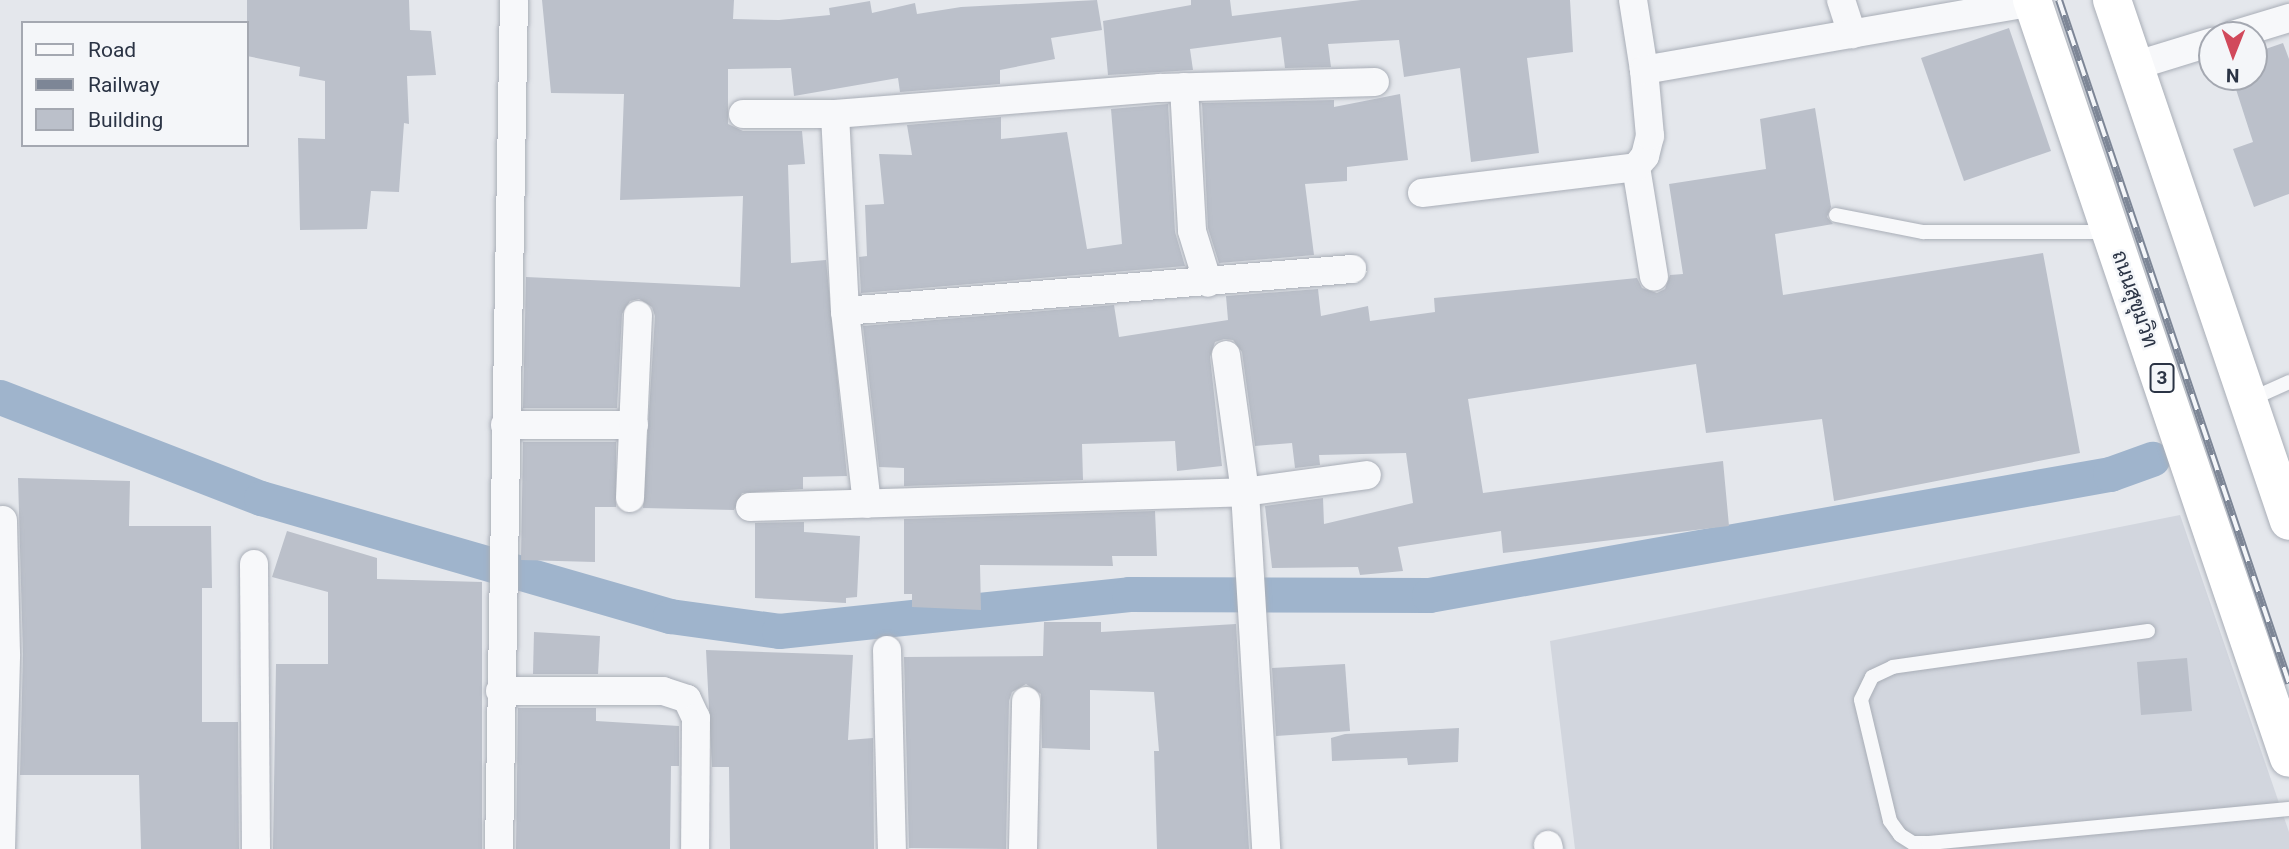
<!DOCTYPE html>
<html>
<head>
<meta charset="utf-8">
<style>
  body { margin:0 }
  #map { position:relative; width:2289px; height:849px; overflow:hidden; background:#e4e7ec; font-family:Roboto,Sarabun,sans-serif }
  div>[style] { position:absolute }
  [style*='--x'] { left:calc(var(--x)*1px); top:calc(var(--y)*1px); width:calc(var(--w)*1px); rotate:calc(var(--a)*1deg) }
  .built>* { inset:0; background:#d2d6de }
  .canal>* { height:35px; margin:-17.5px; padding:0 17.5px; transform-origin:17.5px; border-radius:17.5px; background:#9fb4cc }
  .building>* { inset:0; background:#bbc0ca }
  .roads { filter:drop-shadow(0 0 2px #a9aeb7) drop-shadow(0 0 2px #a9aeb7) }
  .lane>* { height:14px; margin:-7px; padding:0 7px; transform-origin:7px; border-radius:7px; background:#f7f8fa }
  .street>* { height:28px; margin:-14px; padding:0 14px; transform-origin:14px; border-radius:14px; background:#f7f8fa }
  .highway>* { height:38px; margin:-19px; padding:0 19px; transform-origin:19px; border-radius:19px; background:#fff }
  .rail>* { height:8px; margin-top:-4px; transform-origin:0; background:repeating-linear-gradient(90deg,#f4f6f9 0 16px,#7d8696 0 32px); box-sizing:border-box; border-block:2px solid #7d8696 }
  span { translate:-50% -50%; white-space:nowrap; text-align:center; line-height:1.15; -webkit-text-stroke:5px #f4f6f9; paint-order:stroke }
  .shield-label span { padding:2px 5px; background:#f4f6f9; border:2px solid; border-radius:5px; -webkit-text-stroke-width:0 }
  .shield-label { font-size:19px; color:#2b3445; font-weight:700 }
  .street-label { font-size:21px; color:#2b3445 }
  .legend { position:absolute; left:21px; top:21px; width:228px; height:126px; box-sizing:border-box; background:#f4f6f9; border:2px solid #a4a8b1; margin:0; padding:9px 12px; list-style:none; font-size:21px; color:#2b3445 }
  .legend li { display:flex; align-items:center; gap:14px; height:35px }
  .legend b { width:35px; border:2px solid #a4a8b1 }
  .north { position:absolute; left:2198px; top:21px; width:70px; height:70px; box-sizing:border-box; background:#f4f6f9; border:2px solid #a4a8b1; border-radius:50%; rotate:181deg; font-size:19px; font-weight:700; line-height:28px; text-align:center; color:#2b3445 }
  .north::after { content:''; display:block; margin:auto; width:24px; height:32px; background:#d1495b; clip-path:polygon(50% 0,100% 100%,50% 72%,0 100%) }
</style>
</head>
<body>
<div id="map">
  <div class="built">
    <div style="clip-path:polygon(2180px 515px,2289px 832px,2289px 849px,1575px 849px,1550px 641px)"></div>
  </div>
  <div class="canal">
    <div style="--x:0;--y:397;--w:280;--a:21.2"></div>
    <div style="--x:261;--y:498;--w:426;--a:16.1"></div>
    <div style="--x:670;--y:616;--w:110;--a:7.8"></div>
    <div style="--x:779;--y:631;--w:352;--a:-6"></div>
    <div style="--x:1129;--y:594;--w:300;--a:0.2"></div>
    <div style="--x:1429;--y:595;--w:692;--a:-10.08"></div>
    <div style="--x:2110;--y:474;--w:45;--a:-19.7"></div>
  </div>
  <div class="building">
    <div style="clip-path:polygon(247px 0,409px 0,410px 30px,431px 31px,436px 75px,407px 76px,409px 124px,404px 123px,399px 192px,371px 191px,367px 229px,300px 230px,298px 138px,325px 139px,325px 81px,299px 76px,300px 67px,247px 56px)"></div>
    <div style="clip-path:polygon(542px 0,734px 0,733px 19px,779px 20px,830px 15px,829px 8px,870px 1px,872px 13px,915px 3px,917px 14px,961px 7px,1097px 0,1102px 30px,1051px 38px,1055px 59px,1000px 70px,1000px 84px,900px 92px,898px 78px,794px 96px,791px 68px,728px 69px,728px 124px,743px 131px,802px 131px,805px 164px,788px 165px,791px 263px,826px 260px,847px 476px,803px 477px,803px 489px,742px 493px,734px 510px,643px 508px,655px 316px,652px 307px,639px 299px,630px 301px,622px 314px,617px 408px,523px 408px,526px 277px,740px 287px,743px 196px,620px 200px,624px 94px,551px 93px)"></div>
    <div style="clip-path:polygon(1191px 0,1230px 0,1232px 16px,1361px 0,1570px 0,1573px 52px,1527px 58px,1539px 153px,1471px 162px,1460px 68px,1404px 77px,1399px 40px,1328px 44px,1331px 67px,1285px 68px,1281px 37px,1190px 49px,1193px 70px,1108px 75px,1103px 21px,1191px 5px)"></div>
    <div style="clip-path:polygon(2009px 28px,2051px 151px,1964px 181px,1921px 58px)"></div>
    <div style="clip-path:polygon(2283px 43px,2289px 59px,2289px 194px,2254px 207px,2233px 149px,2253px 142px,2232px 77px,2254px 77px,2254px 53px)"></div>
    <div style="clip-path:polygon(1400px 94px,1408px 160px,1347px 167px,1347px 181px,1305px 184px,1314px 255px,1219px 263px,1208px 228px,1202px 103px,1334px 100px,1334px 107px)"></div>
    <div style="clip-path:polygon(1168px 104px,1175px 232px,1185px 266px,861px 293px,859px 257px,867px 256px,865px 205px,884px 204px,879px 154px,912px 155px,907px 125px,1001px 117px,1001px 139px,1067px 132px,1087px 249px,1122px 244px,1111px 109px)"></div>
    <div style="clip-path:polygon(1815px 108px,1831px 207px,1827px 217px,1833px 224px,1775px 234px,1783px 295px,2043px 253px,2080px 453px,1834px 501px,1822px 419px,1706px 433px,1696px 364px,1468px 399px,1483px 493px,1723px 461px,1729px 526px,1503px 553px,1501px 531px,1398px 547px,1403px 571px,1360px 575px,1358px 567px,1272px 568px,1265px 506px,1323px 498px,1324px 524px,1413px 503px,1406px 453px,1319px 455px,1320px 465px,1295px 468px,1292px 443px,1255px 446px,1242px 352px,1233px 340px,1224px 339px,1215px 342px,1210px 357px,1222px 466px,1177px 471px,1175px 441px,1082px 444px,1083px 480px,904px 486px,904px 468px,879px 467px,863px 326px,1114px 305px,1119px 337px,1228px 320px,1226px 296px,1318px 289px,1321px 316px,1368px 306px,1370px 321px,1435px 312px,1434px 298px,1637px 278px,1642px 288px,1657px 293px,1665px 289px,1670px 275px,1683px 274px,1669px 184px,1766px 169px,1760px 119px)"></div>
    <div style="clip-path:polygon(523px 442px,616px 442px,616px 507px,595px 507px,595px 562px,521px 560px)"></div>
    <div style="clip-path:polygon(18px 478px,130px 481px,129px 526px,211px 526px,212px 588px,202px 588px,202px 722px,238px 722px,239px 849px,141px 849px,139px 775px,20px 775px,23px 654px)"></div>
    <div style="clip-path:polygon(1155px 511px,1157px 556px,1112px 556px,1113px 566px,980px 565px,981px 610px,912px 607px,912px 594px,904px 594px,904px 519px)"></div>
    <div style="clip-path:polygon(804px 522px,804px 532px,860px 536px,857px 597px,846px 598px,846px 603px,755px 598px,755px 523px)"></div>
    <div style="clip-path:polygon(287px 531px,377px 558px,377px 579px,482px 582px,482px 849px,273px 849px,276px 664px,328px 664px,328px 592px,272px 577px)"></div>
    <div style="clip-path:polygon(1044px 622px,1101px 622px,1101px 632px,1236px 624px,1249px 849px,1157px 849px,1154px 751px,1159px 751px,1154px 692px,1090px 690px,1090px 750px,1042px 748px,1041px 694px,1026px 684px,1012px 692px,1009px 701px,1006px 849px,909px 848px,904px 657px,1043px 656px)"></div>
    <div style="clip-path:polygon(534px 632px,600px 636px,598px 674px,533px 674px)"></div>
    <div style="clip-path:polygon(706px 650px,853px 655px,848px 740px,873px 738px,874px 849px,730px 849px,729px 767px,712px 767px)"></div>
    <div style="clip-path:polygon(2187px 658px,2192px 711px,2141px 715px,2137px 662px)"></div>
    <div style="clip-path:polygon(1345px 664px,1350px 731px,1276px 736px,1272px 668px)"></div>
    <div style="clip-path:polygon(518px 708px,596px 708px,596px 721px,679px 726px,679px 766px,671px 766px,670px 849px,516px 849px)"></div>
    <div style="clip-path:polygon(1459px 728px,1458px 762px,1408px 765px,1407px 758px,1332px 761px,1331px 738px,1345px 734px)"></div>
  </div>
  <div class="roads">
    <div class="lane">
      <div style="--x:1836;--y:215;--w:89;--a:11.1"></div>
      <div style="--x:1923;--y:232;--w:184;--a:0"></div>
      <div style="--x:2249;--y:400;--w:44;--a:-24.2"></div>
      <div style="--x:2148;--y:631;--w:258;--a:172"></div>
      <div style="--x:1893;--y:667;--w:23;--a:155"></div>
      <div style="--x:1872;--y:677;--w:25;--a:116"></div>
      <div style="--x:1861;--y:700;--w:124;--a:76.5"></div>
      <div style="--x:1890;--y:821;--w:17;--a:54"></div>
      <div style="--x:1900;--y:835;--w:15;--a:32"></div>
      <div style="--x:1913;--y:843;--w:15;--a:0"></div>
      <div style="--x:1928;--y:843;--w:363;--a:-5.4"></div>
    </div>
    <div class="street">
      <div style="--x:1633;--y:0;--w:71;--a:81.1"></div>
      <div style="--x:1841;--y:0;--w:36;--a:72"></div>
      <div style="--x:2233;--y:35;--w:59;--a:-16.9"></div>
      <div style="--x:2134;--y:66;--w:82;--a:-17.1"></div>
      <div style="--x:1184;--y:87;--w:144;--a:86.8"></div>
      <div style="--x:1192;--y:231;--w:54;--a:72.9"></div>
      <div style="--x:743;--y:114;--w:92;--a:0"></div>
      <div style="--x:835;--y:114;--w:326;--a:-4.6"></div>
      <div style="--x:1160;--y:88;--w:215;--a:-1.6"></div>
      <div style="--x:835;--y:114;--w:197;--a:87.1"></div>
      <div style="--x:845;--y:311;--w:194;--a:83.5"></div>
      <div style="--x:1636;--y:167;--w:111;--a:80.7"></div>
      <div style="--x:1422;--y:193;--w:216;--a:-6.9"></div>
      <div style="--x:1636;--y:167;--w:14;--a:-51"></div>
      <div style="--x:1645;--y:156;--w:21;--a:-76"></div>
      <div style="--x:1650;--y:136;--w:66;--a:-95.2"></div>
      <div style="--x:1644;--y:70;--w:395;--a:-9.9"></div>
      <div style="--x:845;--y:311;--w:509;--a:-4.74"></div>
      <div style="--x:1226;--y:355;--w:138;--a:82.1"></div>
      <div style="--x:1245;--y:492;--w:358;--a:86.6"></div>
      <div style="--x:505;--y:425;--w:129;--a:0"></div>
      <div style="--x:630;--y:498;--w:183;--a:-87.5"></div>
      <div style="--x:750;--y:507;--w:495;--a:-1.7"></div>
      <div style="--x:1245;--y:492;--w:123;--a:-7.9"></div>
      <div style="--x:254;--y:564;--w:285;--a:89.6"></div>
      <div style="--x:887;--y:650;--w:199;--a:88.6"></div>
      <div style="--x:500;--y:691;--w:163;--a:0"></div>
      <div style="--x:663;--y:691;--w:25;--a:18"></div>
      <div style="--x:687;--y:699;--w:21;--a:65"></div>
      <div style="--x:696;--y:718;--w:131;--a:90.4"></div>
      <div style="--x:1548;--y:845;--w:4;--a:76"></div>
      <div style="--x:1;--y:849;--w:195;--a:-88.5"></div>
      <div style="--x:6;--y:654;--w:134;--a:-91.3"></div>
      <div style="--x:499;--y:849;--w:849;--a:-88.99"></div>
      <div style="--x:1023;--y:849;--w:148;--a:-88.8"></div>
    </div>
    <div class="highway">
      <div style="--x:2032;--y:0;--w:800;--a:71.27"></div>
      <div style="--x:2112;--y:0;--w:550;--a:71.24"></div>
    </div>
  </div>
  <div class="rail">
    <div style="--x:2059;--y:0;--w:721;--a:71.39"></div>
  </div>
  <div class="shield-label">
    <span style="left:2162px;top:378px">3</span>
  </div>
  <div class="street-label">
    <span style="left:2135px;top:299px;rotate:71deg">ถนนสุขุมวิท</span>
  </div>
  <ul class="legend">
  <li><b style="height:9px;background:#f7f8fa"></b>Road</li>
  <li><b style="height:9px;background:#7d8696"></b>Railway</li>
  <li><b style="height:19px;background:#bbc0ca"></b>Building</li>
  </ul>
  <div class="north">N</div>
</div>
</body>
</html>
